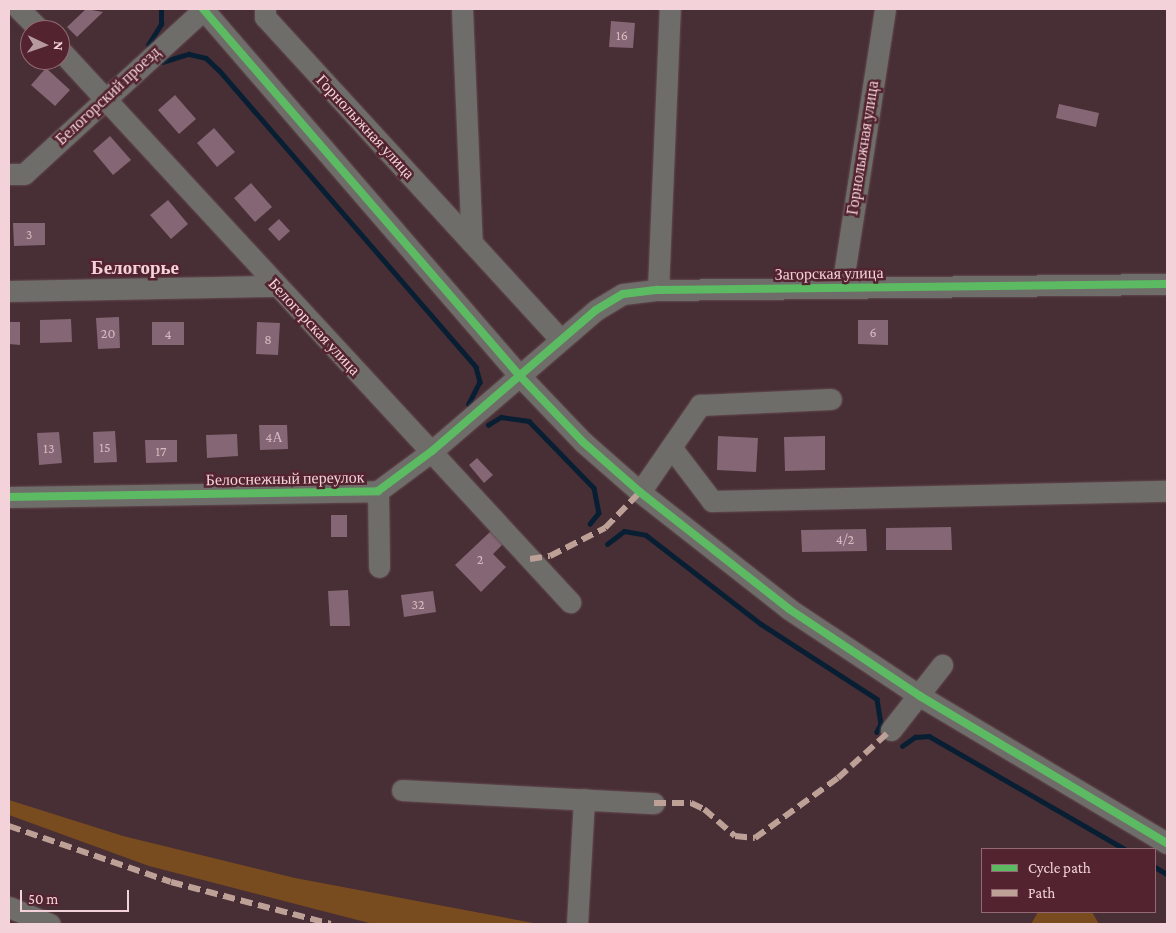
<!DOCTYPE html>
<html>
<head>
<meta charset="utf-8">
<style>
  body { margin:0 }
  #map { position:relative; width:1176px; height:933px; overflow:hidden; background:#482e35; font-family:"Crimson Pro",serif }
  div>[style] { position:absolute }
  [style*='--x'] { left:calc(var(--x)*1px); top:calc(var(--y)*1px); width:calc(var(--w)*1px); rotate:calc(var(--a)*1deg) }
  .green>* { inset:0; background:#784c1e }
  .stream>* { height:4.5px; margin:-2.25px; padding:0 2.25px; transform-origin:2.25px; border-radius:2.25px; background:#081f33 }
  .building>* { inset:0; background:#846674 }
  .roads { filter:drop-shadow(0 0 1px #624b50) drop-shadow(0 0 1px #624b50) }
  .minor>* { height:21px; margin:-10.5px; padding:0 10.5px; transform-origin:10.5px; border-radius:10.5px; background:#6f6d69 }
  .quiet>* { height:6px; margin-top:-3px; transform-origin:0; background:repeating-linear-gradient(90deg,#bda197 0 12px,transparent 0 18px) }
  .cycleway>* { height:8px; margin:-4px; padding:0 4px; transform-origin:4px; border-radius:4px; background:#5cba63 }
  span { translate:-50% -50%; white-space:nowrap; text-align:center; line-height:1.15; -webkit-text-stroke:5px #532430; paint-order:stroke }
  .number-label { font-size:14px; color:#d7b8c0 }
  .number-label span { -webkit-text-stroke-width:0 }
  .street-label { font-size:16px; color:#f3d3d9 }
  .quarter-label { font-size:19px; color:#f3d3d9; font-weight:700 }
  .frame { position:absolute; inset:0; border:10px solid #f3d3d9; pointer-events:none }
  .legend { position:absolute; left:981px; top:848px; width:175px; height:65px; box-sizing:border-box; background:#532430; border:1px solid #936a74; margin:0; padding:6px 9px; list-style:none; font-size:15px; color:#f3d3d9 }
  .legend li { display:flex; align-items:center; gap:10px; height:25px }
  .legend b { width:25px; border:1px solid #936a74 }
  .north { position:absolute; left:20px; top:20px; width:50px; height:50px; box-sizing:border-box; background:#532430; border:1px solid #936a74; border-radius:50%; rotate:93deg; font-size:14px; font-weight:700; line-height:20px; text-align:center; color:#f3d3d9 }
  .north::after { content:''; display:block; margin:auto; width:18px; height:22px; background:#b799a0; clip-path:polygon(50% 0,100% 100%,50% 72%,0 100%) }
  .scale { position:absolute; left:20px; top:890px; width:109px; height:22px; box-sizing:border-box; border:2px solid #f3d3d9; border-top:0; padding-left:6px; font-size:15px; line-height:18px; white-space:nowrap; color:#f3d3d9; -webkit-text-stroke:4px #532430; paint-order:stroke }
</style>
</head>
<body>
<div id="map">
  <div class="green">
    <div style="clip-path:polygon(9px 800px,123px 836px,295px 878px,539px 924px,373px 924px,149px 866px,9px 815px)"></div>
    <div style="clip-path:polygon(1038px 912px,1092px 912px,1099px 924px,1031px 924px)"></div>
  </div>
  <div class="stream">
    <div style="--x:148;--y:45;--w:25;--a:-58"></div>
    <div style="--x:161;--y:24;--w:15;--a:-90"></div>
    <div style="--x:162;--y:62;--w:28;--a:-17"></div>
    <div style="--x:189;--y:54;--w:17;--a:13"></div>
    <div style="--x:206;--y:58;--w:18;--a:43"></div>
    <div style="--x:219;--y:70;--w:393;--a:49.1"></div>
    <div style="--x:476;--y:367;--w:16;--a:75"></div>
    <div style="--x:480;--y:382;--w:25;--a:117"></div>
    <div style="--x:488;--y:425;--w:15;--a:-32"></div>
    <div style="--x:501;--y:417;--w:28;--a:8"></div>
    <div style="--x:529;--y:421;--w:93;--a:45.9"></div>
    <div style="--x:594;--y:488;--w:25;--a:79"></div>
    <div style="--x:599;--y:513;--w:14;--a:129"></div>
    <div style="--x:607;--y:544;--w:21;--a:-37"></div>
    <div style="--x:624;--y:531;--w:22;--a:10"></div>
    <div style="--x:646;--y:535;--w:145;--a:37.7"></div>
    <div style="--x:761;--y:624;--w:138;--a:32.9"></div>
    <div style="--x:877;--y:699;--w:25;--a:81"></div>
    <div style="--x:881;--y:724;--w:9;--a:117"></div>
    <div style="--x:902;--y:746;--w:16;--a:-35"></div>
    <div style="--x:915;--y:737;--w:14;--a:-4"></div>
    <div style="--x:929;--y:736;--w:226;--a:30"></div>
    <div style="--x:1155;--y:867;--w:14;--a:30"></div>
  </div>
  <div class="building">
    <div style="clip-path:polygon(86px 9px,103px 12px,77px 37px,67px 27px)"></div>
    <div style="clip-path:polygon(611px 21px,635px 23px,633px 48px,609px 47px)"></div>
    <div style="clip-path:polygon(46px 68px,70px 90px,55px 106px,31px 85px)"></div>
    <div style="clip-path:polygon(175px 95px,196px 119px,179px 134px,158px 110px)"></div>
    <div style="clip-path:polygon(1059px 104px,1099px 113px,1096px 127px,1056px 118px)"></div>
    <div style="clip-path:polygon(214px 128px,235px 152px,217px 167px,197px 143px)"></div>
    <div style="clip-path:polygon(110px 136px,131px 160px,113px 175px,93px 151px)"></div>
    <div style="clip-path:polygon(251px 183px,272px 207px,255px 222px,234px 198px)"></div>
    <div style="clip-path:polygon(168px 200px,188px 224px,171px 239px,150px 215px)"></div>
    <div style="clip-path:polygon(279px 219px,290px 231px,279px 241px,268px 229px)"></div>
    <div style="clip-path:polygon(13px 223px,45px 223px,45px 245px,14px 246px)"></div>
    <div style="clip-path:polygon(119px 317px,120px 348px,98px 349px,96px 318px)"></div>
    <div style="clip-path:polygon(71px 319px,72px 342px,40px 343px,40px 320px)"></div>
    <div style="clip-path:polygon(858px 320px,888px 320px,888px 345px,858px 344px)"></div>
    <div style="clip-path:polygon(9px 322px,20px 322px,20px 345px,9px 344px)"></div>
    <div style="clip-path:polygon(152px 322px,184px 322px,184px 345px,152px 345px)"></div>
    <div style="clip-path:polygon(257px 322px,280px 323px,278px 355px,256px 354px)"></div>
    <div style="clip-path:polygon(259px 425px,287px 425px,288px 449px,260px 450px)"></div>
    <div style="clip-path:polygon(115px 431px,117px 462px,94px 463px,93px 432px)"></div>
    <div style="clip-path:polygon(59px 432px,62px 463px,39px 465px,37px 433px)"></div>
    <div style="clip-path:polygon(237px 434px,238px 456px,207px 458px,206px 435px)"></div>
    <div style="clip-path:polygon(718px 436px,758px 438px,756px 472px,717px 470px)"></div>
    <div style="clip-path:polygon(825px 436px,825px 470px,785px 471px,784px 437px)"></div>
    <div style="clip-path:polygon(145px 440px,177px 440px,177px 462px,146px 463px)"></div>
    <div style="clip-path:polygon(477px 458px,493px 475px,484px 483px,469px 465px)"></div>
    <div style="clip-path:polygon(331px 515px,347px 515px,347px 537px,331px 537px)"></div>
    <div style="clip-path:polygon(951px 527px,952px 550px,886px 550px,886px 528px)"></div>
    <div style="clip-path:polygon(866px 529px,867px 551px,802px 552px,801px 530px)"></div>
    <div style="clip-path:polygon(491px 531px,503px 544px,493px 554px,506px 567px,481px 592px,455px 565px)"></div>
    <div style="clip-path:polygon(348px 590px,350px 626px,330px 626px,328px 591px)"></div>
    <div style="clip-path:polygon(433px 591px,436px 612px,404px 617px,401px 595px)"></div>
  </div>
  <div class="roads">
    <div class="minor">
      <div style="--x:19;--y:9;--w:30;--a:45"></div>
      <div style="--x:203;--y:9;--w:484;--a:49.2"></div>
      <div style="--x:519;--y:375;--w:93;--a:46.3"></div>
      <div style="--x:583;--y:442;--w:76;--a:41.3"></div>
      <div style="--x:640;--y:492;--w:189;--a:38.1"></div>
      <div style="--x:789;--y:609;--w:157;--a:33.6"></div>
      <div style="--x:920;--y:696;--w:287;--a:30.8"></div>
      <div style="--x:265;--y:9;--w:8;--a:90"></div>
      <div style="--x:265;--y:17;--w:437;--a:47.5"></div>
      <div style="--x:462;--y:9;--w:234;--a:87.6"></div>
      <div style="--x:60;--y:50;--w:752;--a:47.26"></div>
      <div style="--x:9;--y:174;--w:15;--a:0"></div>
      <div style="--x:24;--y:174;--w:244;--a:-42.5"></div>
      <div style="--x:842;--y:287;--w:281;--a:-81.2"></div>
      <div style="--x:658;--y:290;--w:281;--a:-87.6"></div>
      <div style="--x:9;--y:291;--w:265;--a:-1.1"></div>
      <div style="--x:671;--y:447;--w:68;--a:52.8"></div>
      <div style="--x:712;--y:501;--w:455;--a:-1.3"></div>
      <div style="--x:378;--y:491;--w:76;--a:89.2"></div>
      <div style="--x:640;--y:492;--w:106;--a:-55.4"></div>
      <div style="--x:700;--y:405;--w:131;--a:-2.6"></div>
      <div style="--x:9;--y:497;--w:369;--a:-0.9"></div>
      <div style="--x:378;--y:491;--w:67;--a:-36.5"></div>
      <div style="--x:432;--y:451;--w:216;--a:-40.7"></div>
      <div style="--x:596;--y:310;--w:31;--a:-31"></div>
      <div style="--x:623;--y:294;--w:35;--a:-7"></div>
      <div style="--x:658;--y:290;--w:509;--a:-0.68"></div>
      <div style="--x:891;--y:730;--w:83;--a:-51.9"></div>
      <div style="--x:402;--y:790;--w:252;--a:3"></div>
      <div style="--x:9;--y:907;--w:44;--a:22.5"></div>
      <div style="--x:577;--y:924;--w:125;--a:-86.8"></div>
    </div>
  </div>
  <div class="quiet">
    <div style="--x:530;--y:559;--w:20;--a:-9"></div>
    <div style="--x:550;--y:556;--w:62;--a:-27"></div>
    <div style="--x:605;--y:528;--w:50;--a:-45.8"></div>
    <div style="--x:654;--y:803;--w:37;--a:0"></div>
    <div style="--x:691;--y:803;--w:14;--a:25"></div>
    <div style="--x:704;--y:809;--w:41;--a:41.1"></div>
    <div style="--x:735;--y:836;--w:20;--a:6"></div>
    <div style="--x:755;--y:838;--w:102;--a:-35.9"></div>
    <div style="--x:838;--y:778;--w:72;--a:-42.2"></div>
    <div style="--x:9;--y:826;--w:171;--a:19.1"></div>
    <div style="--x:171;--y:882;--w:165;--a:14.7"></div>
  </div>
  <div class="cycleway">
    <div style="--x:203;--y:9;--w:484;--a:49.2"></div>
    <div style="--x:519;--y:375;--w:93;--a:46.3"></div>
    <div style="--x:583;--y:442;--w:76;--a:41.3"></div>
    <div style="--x:640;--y:492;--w:189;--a:38.1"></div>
    <div style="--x:789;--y:609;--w:157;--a:33.6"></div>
    <div style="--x:920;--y:696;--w:287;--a:30.8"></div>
    <div style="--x:9;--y:497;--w:369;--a:-0.9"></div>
    <div style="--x:378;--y:491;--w:67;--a:-36.5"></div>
    <div style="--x:432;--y:451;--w:216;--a:-40.7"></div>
    <div style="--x:596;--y:310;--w:31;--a:-31"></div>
    <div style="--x:623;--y:294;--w:35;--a:-7"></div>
    <div style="--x:658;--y:290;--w:509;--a:-0.68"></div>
  </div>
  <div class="number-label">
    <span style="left:622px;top:35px">16</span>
    <span style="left:29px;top:234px">3</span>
    <span style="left:873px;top:332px">6</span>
    <span style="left:108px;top:333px">20</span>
    <span style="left:168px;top:334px">4</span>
    <span style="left:268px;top:339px">8</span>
    <span style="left:274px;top:437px">4А</span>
    <span style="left:105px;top:447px">15</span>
    <span style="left:49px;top:448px">13</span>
    <span style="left:161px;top:451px">17</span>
    <span style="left:845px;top:539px">4/2</span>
    <span style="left:480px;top:559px">2</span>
    <span style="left:418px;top:604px">32</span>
  </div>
  <div class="street-label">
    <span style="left:108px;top:96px;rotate:-43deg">Белогорский проезд</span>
    <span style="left:365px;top:127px;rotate:47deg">Горнолыжная улица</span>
    <span style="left:863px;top:148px;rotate:-81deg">Горнолыжная улица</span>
    <span style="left:829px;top:274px;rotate:-1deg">Загорская улица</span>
    <span style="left:314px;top:327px;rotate:47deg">Белогорская улица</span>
    <span style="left:285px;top:479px;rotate:-1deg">Белоснежный переулок</span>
  </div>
  <div class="quarter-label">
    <span style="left:135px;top:268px">Белогорье</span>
  </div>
  <div class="frame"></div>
  <ul class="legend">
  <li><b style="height:6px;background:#5cba63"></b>Cycle path</li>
  <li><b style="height:6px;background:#bda197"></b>Path</li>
  </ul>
  <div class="north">N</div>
  <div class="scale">50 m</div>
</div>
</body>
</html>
